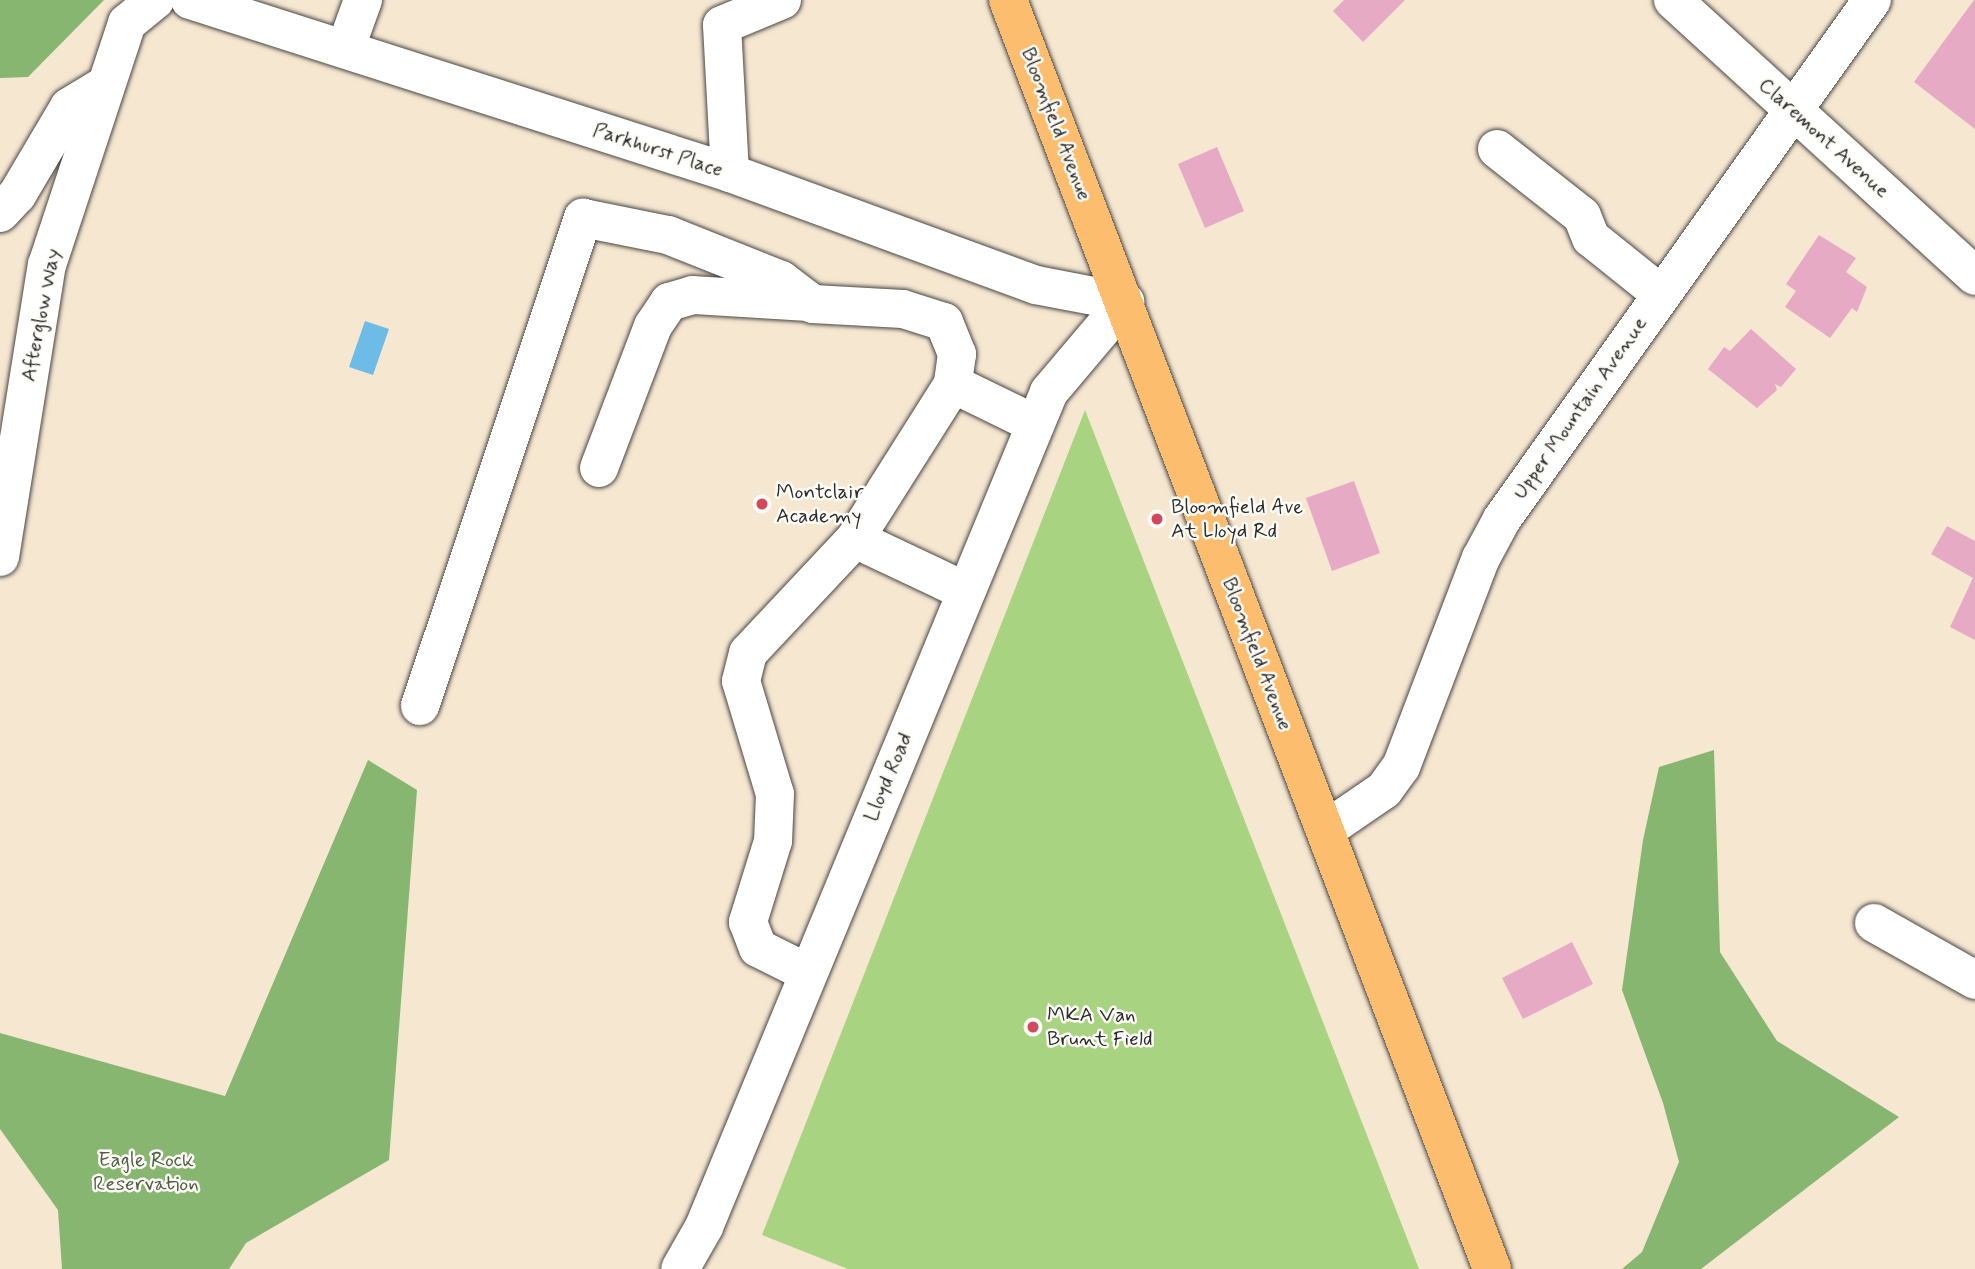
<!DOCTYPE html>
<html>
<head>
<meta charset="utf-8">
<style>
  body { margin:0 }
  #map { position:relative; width:1975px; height:1269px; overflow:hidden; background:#f6e7d1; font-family:Mynerve,sans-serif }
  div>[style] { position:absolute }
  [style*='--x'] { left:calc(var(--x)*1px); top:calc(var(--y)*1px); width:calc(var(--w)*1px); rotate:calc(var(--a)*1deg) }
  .green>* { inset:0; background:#a8d481 }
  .forest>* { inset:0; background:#86b66f }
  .water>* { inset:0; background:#6cbce7 }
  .building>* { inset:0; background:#e7aac5 }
  .roads { filter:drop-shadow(0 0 2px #494744) drop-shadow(0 0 2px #494744) }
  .minor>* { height:38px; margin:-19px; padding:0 19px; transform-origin:19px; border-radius:19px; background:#fff }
  .major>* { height:38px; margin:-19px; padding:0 19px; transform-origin:19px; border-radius:19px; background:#fcbd6e }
  .dots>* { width:19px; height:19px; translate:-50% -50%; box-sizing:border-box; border:4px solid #fdfcf7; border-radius:50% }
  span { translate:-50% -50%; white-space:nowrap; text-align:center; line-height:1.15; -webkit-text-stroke:5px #fdfcf7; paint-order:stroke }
  .street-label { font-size:21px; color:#2b2b2b }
  .poi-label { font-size:21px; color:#2b2b2b }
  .left { translate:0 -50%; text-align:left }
  .park-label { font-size:21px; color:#505e45 }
</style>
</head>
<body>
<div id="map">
  <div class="green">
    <div style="clip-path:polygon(1085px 410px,1419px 1269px,848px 1269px,762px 1235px)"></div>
  </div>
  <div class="forest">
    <div style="clip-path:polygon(0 0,104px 0,28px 77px,0 78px)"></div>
    <div style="clip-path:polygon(1714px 750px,1720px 952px,1777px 1041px,1899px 1117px,1701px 1269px,1622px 1269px,1642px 1252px,1679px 1162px,1663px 1103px,1622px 990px,1643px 840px,1659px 767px)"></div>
    <div style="clip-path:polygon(368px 760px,417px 790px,389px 1160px,246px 1243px,229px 1269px,62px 1269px,58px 1210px,0 1129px,0 1033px,225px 1096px)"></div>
  </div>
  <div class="water">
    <div style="clip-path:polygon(365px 321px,389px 329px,373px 375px,349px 367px)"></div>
  </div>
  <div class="building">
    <div style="clip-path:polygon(1344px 0,1405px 0,1363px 42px,1333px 11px)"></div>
    <div style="clip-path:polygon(1974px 0,1975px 0,1975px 129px,1914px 82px)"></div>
    <div style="clip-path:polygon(1217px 147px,1244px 211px,1205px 228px,1178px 164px)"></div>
    <div style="clip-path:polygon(1819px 235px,1856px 258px,1846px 272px,1867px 287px,1857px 312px,1852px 308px,1830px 338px,1785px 307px,1796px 291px,1786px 284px)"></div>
    <div style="clip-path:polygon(1751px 329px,1796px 369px,1781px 387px,1775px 384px,1777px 390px,1757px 408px,1708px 369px,1724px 347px,1730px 351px)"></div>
    <div style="clip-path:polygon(1354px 481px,1380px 553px,1332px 571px,1306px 498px)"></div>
    <div style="clip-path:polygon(1947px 526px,1975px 541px,1975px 640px,1950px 627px,1973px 578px,1931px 554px)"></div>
    <div style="clip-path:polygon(1572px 942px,1593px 984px,1523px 1019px,1502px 978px)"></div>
  </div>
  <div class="roads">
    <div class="minor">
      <div style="--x:190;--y:0;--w:567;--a:17.76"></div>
      <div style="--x:730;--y:173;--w:326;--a:20.1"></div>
      <div style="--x:1036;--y:285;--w:91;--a:10.8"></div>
      <div style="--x:1125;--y:302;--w:118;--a:130.2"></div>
      <div style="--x:1049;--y:392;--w:903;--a:112.45"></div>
      <div style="--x:704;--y:1227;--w:48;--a:119.7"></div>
      <div style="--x:1673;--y:0;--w:409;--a:42.4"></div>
      <div style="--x:346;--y:47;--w:50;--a:-70.1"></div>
      <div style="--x:1497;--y:149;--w:108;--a:38.2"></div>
      <div style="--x:1582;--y:216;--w:24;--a:68"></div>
      <div style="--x:1591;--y:238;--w:90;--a:38.7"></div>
      <div style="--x:730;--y:173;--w:148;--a:-93.1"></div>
      <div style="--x:722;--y:25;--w:65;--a:-22.6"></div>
      <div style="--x:0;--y:213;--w:25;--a:-47"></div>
      <div style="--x:17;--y:195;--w:102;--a:-59.4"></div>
      <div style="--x:69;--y:107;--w:42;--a:-31.4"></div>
      <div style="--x:953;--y:384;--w:91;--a:26"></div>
      <div style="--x:599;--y:468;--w:152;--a:-69.2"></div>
      <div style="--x:653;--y:326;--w:29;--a:-56"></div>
      <div style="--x:669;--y:302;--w:25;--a:-16"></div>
      <div style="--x:693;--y:295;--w:113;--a:3.5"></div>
      <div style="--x:855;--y:539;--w:122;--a:25.3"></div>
      <div style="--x:0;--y:557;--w:296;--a:-80.9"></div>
      <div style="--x:47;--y:265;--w:255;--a:-71.7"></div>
      <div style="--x:127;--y:23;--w:36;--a:-39"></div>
      <div style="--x:420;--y:706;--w:515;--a:-71.53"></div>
      <div style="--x:583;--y:218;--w:87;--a:11.3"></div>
      <div style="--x:668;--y:235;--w:122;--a:21.7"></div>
      <div style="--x:781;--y:280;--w:40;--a:37"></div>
      <div style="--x:813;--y:304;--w:90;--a:3.2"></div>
      <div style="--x:903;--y:309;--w:43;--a:17.6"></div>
      <div style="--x:944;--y:322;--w:35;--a:68"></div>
      <div style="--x:957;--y:354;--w:30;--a:98"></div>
      <div style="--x:953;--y:384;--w:183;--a:122.3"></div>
      <div style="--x:855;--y:539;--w:156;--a:133.2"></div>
      <div style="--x:748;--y:653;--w:29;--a:104"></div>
      <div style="--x:741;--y:681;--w:118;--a:73.3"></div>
      <div style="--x:775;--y:794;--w:47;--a:92.4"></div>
      <div style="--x:773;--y:841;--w:85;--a:107.2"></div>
      <div style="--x:748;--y:922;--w:28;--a:69"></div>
      <div style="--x:758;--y:948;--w:56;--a:26.6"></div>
      <div style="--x:1327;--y:829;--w:69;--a:-34.4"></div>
      <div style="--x:1384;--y:790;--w:29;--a:-54"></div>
      <div style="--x:1401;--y:767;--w:224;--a:-69.1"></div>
      <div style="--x:1481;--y:558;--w:44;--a:-61.7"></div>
      <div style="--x:1502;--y:519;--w:637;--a:-54.51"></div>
      <div style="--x:1874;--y:923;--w:116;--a:29.4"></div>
    </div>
    <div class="major">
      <div style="--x:1008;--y:0;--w:1358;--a:69.12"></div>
    </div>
  </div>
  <div class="dots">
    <div style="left:762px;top:504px;background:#d1495b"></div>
    <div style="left:1157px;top:519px;background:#d1495b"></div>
    <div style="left:1033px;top:1027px;background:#d1495b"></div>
  </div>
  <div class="street-label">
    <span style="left:1056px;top:124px;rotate:69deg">Bloomfield Avenue</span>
    <span style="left:1824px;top:138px;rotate:42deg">Claremont Avenue</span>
    <span style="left:658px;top:150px;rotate:18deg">Parkhurst Place</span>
    <span style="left:41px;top:315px;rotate:-79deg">Afterglow Way</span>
    <span style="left:1580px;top:408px;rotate:-55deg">Upper Mountain Avenue</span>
    <span style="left:1257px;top:654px;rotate:69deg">Bloomfield Avenue</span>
    <span style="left:888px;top:777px;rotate:-67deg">Lloyd Road</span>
  </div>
  <div class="poi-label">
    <span class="left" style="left:776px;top:504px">Montclair<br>Academy</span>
    <span class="left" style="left:1171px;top:519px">Bloomfield Ave<br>At Lloyd Rd</span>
    <span class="left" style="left:1047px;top:1027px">MKA Van<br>Brunt Field</span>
  </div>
  <div class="park-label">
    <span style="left:146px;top:1172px">Eagle Rock<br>Reservation</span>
  </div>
</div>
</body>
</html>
